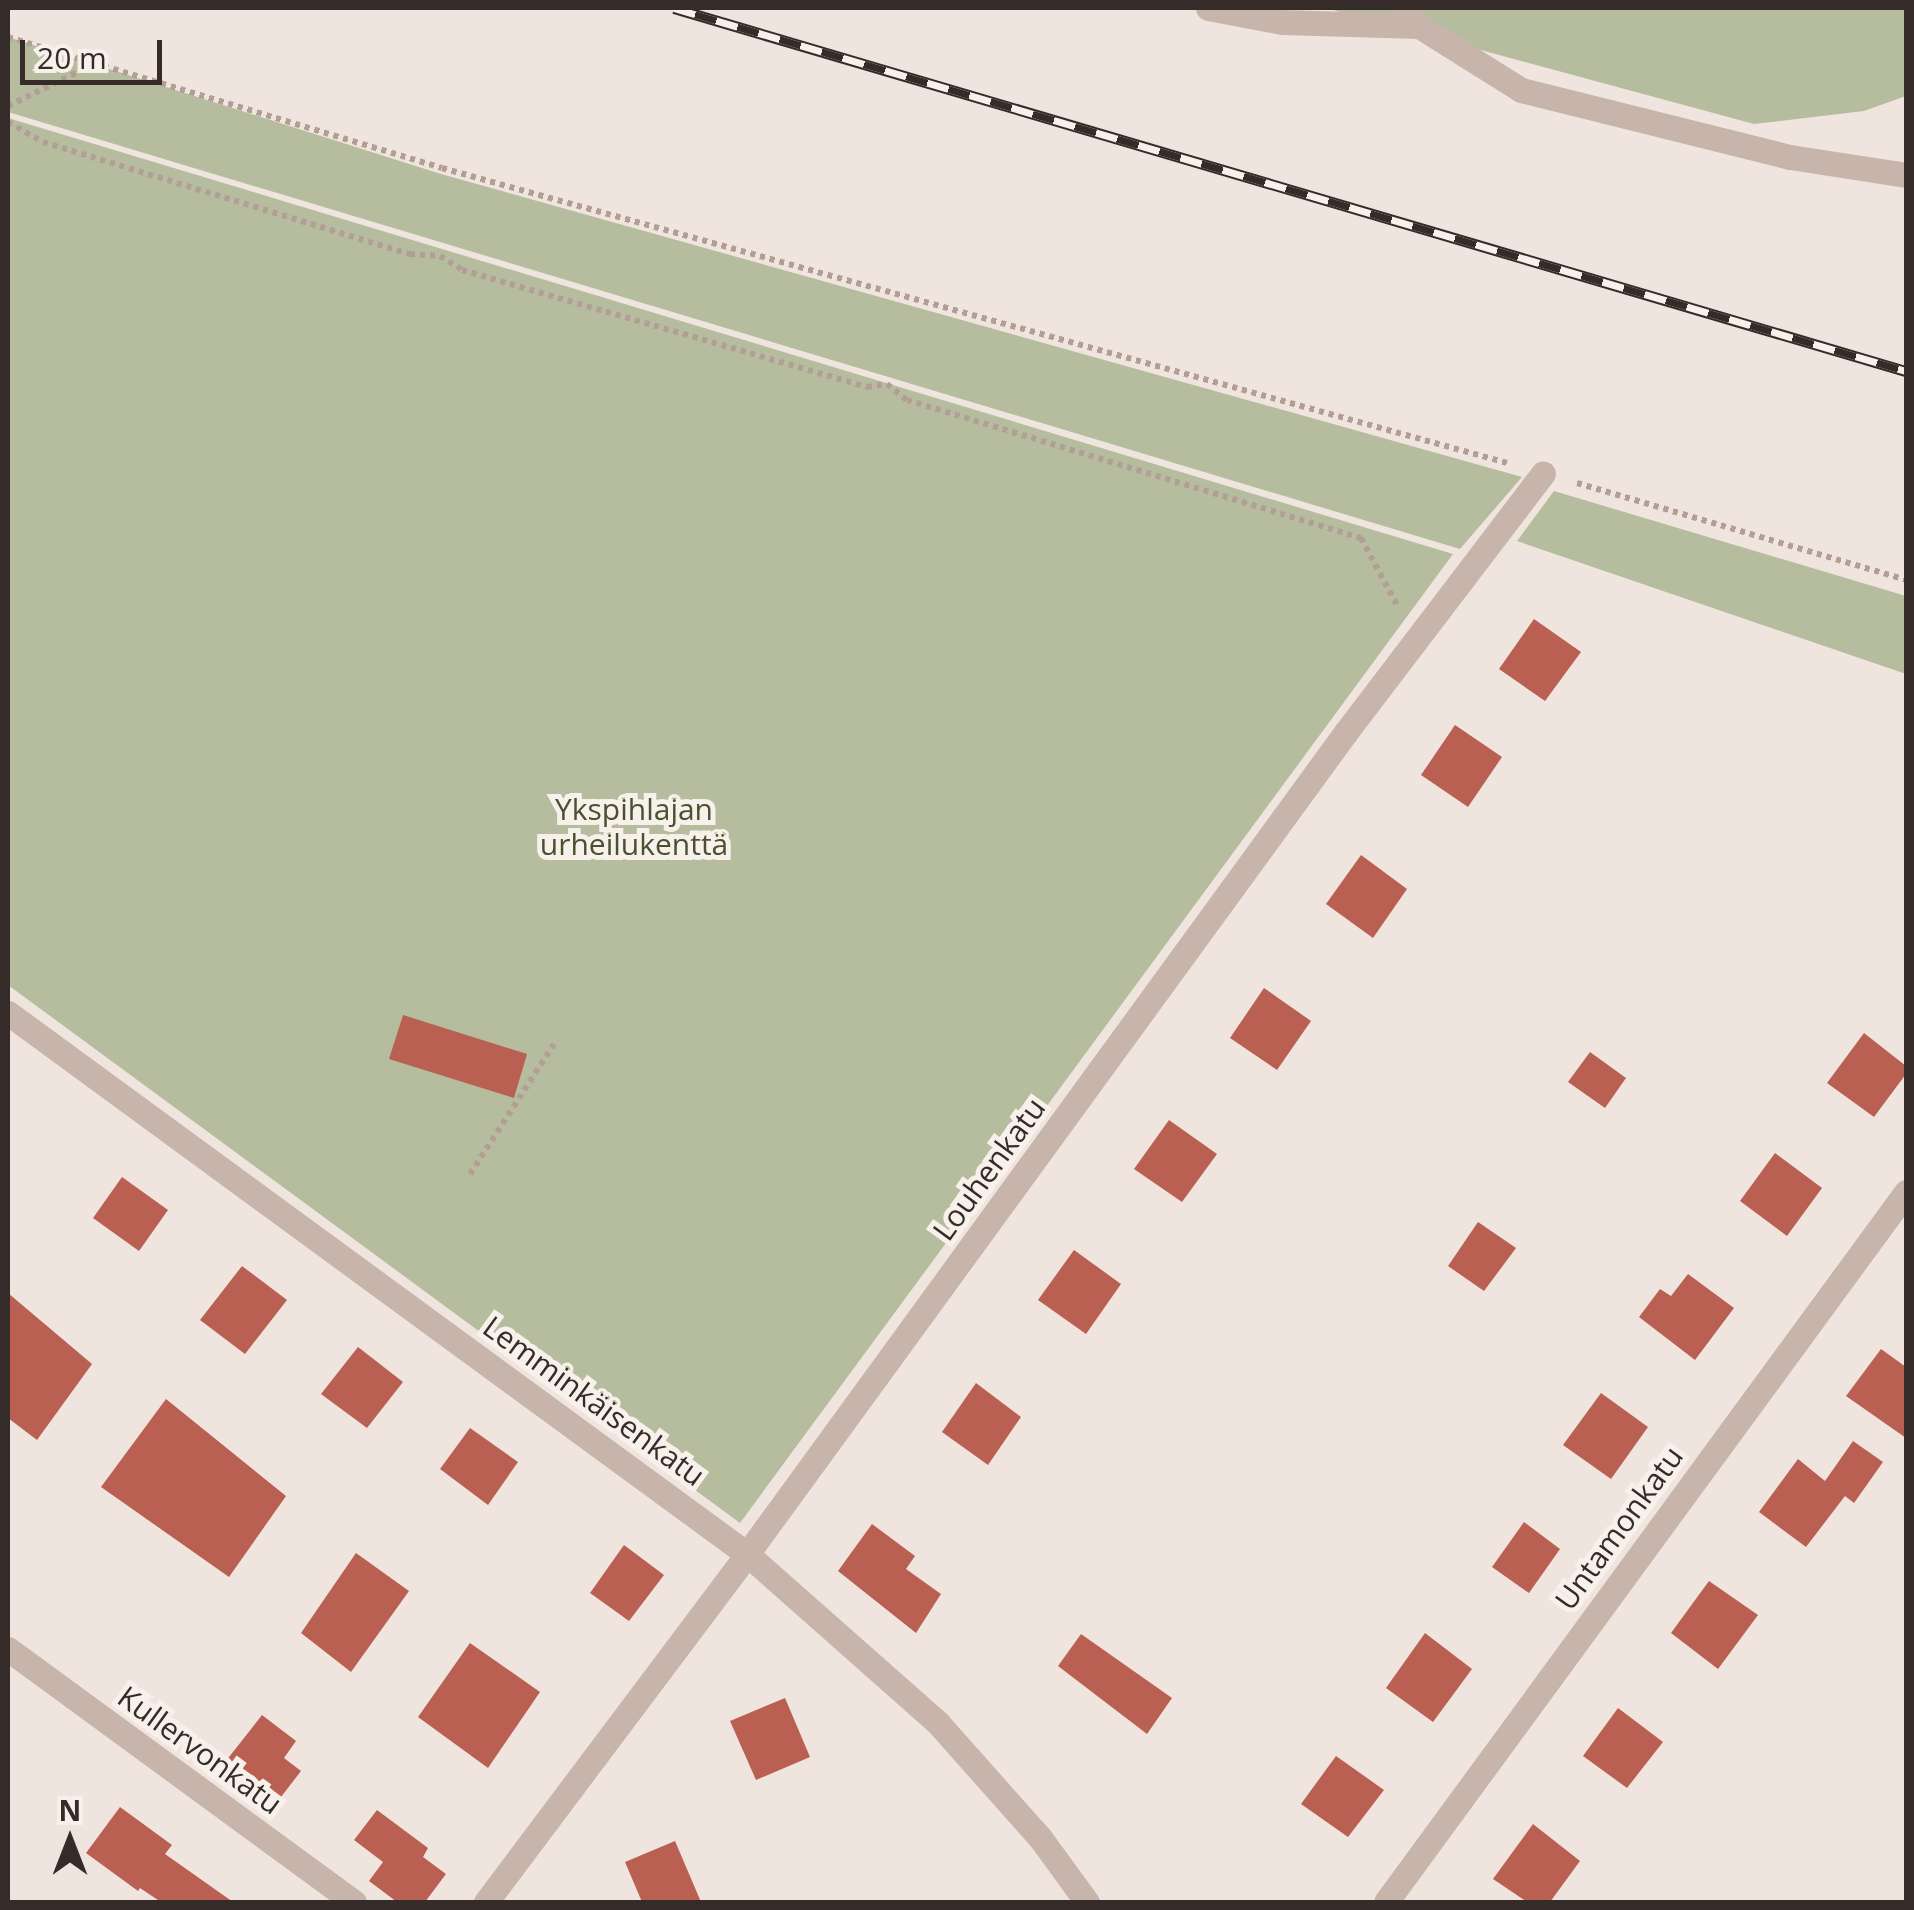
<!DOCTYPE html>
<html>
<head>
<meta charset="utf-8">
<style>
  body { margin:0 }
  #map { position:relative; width:1914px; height:1910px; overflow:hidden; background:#f0e5de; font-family:"Open Sans",sans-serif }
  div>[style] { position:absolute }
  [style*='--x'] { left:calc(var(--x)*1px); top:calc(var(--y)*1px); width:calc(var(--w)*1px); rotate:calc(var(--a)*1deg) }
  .green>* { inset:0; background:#b6bd9f }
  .building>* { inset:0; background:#b96052 }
  .path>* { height:6px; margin-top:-3px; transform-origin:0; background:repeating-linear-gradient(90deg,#b29e95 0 5px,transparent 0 10px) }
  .service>* { height:25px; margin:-12.5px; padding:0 12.5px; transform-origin:12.5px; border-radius:12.5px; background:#c7b4ab }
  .minor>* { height:25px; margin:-12.5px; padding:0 12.5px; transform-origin:12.5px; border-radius:12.5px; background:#c7b4ab }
  .rail>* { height:11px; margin-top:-5.5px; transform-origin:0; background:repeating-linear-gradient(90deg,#f8f0ea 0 22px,#352c29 0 44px); box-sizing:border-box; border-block:2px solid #352c29 }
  span { translate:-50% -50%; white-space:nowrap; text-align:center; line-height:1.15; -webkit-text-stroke:10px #f8f0ea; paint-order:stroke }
  .park-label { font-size:30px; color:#485130 }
  .street-label { font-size:30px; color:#352c29 }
  .frame { position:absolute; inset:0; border:10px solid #352c29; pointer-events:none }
  .north { position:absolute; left:20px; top:1790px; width:100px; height:100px; -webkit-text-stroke:8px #f8f0ea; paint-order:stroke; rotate:0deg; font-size:28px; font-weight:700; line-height:40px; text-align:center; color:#352c29 }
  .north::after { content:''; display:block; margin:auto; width:35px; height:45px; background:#352c29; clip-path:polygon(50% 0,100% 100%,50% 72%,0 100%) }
  .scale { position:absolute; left:20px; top:40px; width:142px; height:45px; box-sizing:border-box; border:5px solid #352c29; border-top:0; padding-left:12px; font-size:30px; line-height:35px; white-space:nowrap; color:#352c29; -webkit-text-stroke:8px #f8f0ea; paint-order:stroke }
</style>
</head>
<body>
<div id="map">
  <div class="green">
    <div style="clip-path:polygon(1326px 8px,1906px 8px,1906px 96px,1864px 111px,1754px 124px)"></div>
    <div style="clip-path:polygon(8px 37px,441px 174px,1522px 477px,1460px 549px,8px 112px)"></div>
    <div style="clip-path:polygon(8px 118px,1453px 554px,740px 1523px,8px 985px)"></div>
    <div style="clip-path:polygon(1554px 491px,1906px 596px,1906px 674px,1517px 541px)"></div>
  </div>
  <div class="building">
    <div style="clip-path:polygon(1534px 619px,1581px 652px,1545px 701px,1499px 669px)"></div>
    <div style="clip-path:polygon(1455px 725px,1502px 757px,1468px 807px,1421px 775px)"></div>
    <div style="clip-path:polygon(1361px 855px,1407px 889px,1373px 938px,1326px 904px)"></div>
    <div style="clip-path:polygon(1264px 988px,1311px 1021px,1277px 1070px,1230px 1038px)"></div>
    <div style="clip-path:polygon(403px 1015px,527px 1054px,514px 1098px,389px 1059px)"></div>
    <div style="clip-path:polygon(1864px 1033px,1906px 1066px,1906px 1074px,1874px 1117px,1827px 1083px)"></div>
    <div style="clip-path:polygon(1590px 1052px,1626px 1078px,1605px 1108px,1568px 1082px)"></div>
    <div style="clip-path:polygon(1169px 1120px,1217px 1154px,1182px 1202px,1134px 1169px)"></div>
    <div style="clip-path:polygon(1775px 1153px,1822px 1188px,1787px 1236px,1740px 1201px)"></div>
    <div style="clip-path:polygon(122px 1177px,168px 1210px,139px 1251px,93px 1218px)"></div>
    <div style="clip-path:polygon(1478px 1222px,1516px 1248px,1484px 1291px,1448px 1266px)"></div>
    <div style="clip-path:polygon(1074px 1250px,1121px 1284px,1086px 1334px,1038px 1300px)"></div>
    <div style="clip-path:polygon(242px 1266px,287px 1300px,245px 1354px,200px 1320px)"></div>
    <div style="clip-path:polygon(1688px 1274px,1734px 1308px,1695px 1360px,1639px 1317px,1660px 1289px,1671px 1296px)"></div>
    <div style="clip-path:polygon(8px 1293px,92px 1364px,37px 1440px,8px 1418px)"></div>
    <div style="clip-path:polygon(358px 1347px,403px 1382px,367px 1428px,321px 1394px)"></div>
    <div style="clip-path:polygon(1881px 1349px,1906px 1367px,1906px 1438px,1846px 1396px)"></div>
    <div style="clip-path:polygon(976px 1383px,1021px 1417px,988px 1465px,942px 1432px)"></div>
    <div style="clip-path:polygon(1601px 1393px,1648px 1427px,1611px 1479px,1563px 1445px)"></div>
    <div style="clip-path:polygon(166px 1399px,286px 1496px,229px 1577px,101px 1487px)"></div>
    <div style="clip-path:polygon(470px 1428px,518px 1462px,488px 1505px,440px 1469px)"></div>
    <div style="clip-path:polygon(1853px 1441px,1883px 1462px,1854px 1503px,1845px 1496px,1806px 1547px,1759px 1512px,1798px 1459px,1825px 1481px)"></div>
    <div style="clip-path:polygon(1524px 1522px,1560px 1549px,1529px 1593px,1492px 1567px)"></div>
    <div style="clip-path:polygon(872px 1524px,915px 1556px,906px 1569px,941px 1594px,916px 1633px,838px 1571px)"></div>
    <div style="clip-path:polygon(624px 1545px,664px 1575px,629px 1621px,590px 1593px)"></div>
    <div style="clip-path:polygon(356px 1553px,409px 1591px,351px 1672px,301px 1633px)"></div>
    <div style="clip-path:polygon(1709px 1581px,1758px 1615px,1718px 1669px,1671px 1633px)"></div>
    <div style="clip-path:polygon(1425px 1633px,1472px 1669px,1433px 1722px,1386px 1688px)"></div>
    <div style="clip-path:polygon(1081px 1634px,1172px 1698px,1147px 1734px,1058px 1666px)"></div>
    <div style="clip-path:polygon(470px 1643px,540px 1692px,488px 1768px,418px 1717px)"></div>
    <div style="clip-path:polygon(785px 1698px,810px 1757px,756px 1780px,730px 1721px)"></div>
    <div style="clip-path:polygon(1618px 1708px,1663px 1742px,1627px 1788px,1583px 1756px)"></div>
    <div style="clip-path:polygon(262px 1715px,296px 1741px,284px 1758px,301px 1771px,271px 1810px,218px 1771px)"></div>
    <div style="clip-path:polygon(1336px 1756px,1384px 1790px,1348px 1837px,1301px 1804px)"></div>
    <div style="clip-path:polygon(120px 1807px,172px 1845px,165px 1854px,233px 1902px,161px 1902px,140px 1888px,138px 1891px,86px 1853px)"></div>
    <div style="clip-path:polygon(377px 1810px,428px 1848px,423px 1857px,446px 1874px,425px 1902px,397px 1902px,369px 1881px,383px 1862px,354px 1840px)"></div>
    <div style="clip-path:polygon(1533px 1824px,1580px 1861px,1550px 1902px,1527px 1902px,1493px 1879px)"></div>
    <div style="clip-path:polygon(675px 1841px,701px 1902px,642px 1902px,625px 1862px)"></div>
  </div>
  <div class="path">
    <div style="--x:8;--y:37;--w:453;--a:16.8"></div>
    <div style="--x:442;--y:168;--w:1105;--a:15.48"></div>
    <div style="--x:8;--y:106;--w:98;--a:-26"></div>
    <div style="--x:8;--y:122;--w:40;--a:29.7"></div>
    <div style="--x:43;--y:142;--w:384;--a:17"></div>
    <div style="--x:410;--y:254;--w:30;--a:4"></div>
    <div style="--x:440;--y:256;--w:26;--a:32"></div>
    <div style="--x:462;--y:270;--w:422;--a:16.1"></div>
    <div style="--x:867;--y:387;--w:20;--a:-9"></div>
    <div style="--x:887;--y:384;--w:26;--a:39"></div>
    <div style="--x:907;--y:400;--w:475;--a:16.9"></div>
    <div style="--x:1361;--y:538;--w:76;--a:61.8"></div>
    <div style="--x:1577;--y:483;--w:343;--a:16.4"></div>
    <div style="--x:470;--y:1174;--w:155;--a:-57.1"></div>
  </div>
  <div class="service">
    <div style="--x:1208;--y:8;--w:75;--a:10.7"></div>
    <div style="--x:1282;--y:22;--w:137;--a:1.7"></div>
    <div style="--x:1403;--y:8;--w:24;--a:48"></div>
    <div style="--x:1419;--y:26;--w:120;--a:32.1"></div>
    <div style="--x:1521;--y:90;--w:277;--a:14"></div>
    <div style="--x:1790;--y:157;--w:117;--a:8.8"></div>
  </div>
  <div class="minor">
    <div style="--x:8;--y:1013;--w:916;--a:36.21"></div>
    <div style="--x:747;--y:1554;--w:255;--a:41.5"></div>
    <div style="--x:938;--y:1723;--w:155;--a:48.4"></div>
    <div style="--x:1041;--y:1839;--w:78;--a:53.9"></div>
    <div style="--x:8;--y:1649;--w:429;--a:36.2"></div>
    <div style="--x:486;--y:1902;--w:435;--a:-53.1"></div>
    <div style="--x:747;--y:1554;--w:1017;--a:-53.92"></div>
    <div style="--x:1346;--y:732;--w:325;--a:-52.7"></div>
    <div style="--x:1386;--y:1902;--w:880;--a:-53.78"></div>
  </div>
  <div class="rail">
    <div style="--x:674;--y:8;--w:1284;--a:16.42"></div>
  </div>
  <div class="park-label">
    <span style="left:634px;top:826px">Ykspihlajan<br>urheilukenttä</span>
  </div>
  <div class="street-label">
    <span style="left:989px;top:1169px;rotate:-54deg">Louhenkatu</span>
    <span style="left:594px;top:1401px;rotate:36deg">Lemminkäisenkatu</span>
    <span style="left:1619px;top:1528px;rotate:-54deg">Untamonkatu</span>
    <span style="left:200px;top:1750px;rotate:36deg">Kullervonkatu</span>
  </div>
  <div class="frame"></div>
  <div class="north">N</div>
  <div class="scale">20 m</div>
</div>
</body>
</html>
